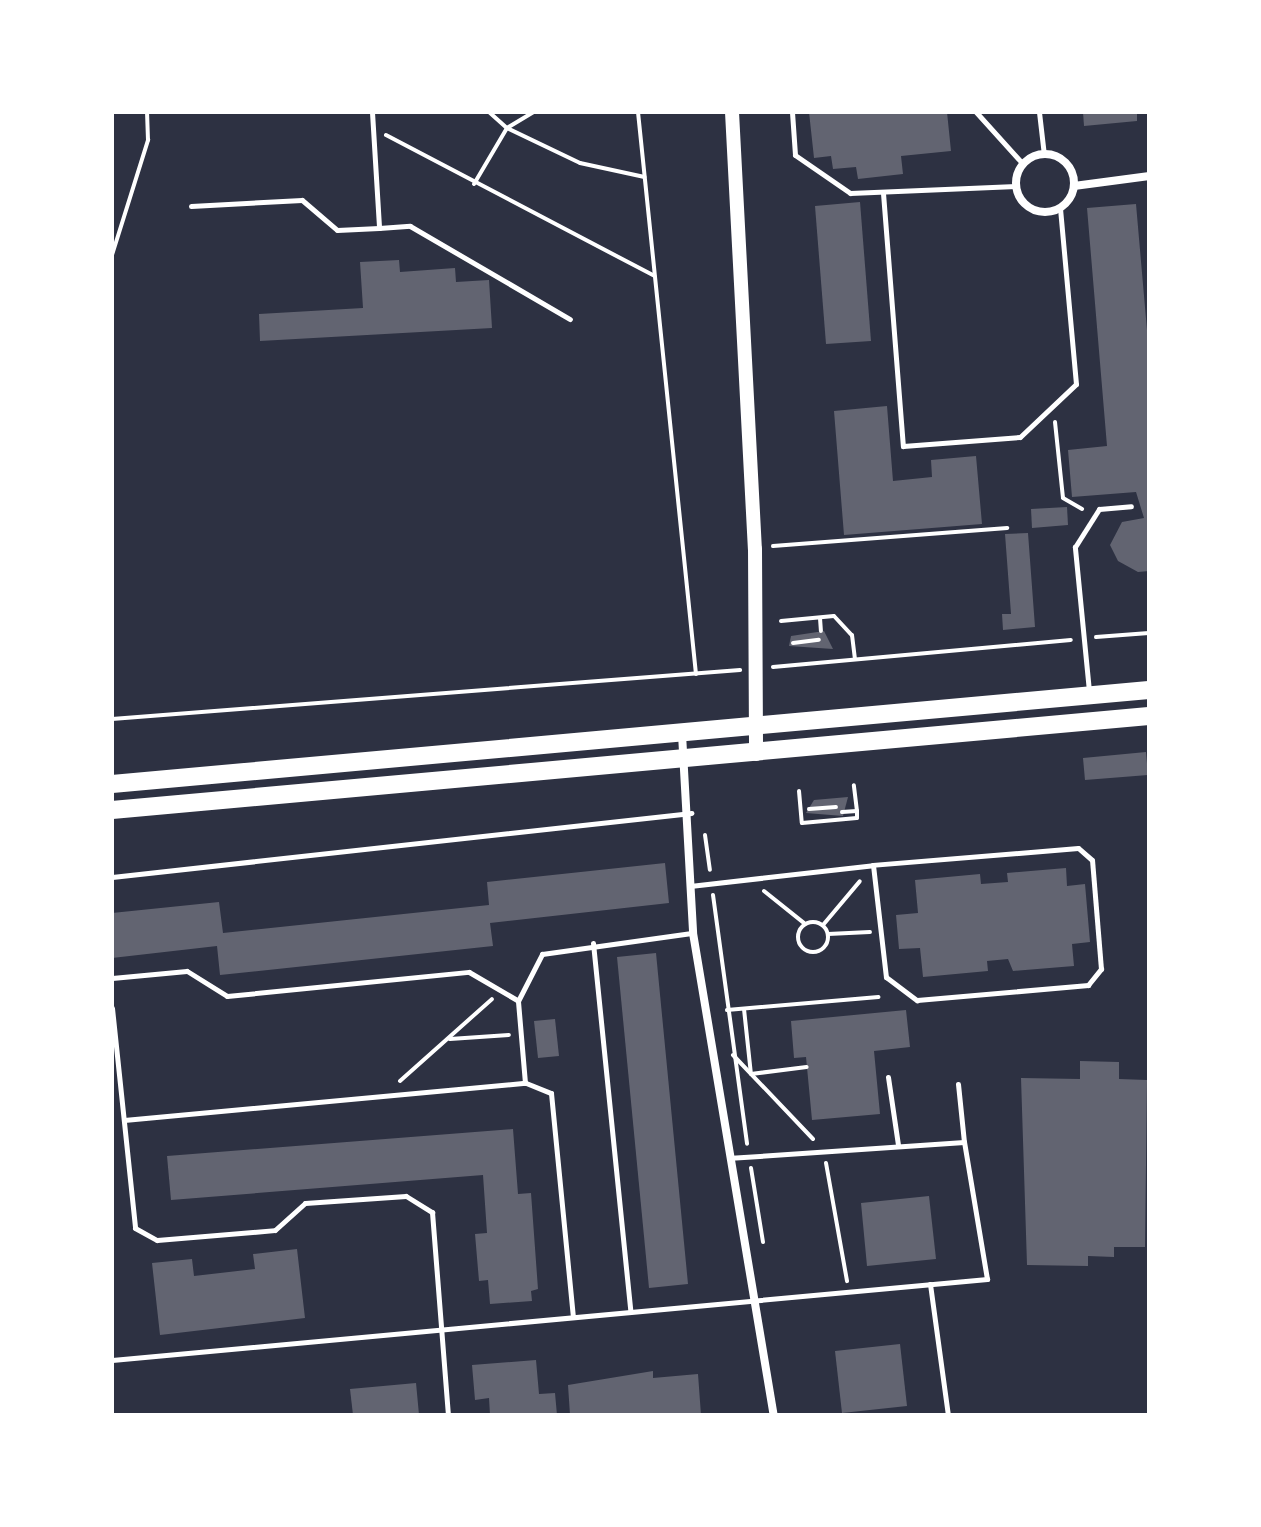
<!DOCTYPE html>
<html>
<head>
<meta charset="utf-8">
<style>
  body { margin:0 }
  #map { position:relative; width:1261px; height:1527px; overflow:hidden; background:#2d3142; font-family:Arial,sans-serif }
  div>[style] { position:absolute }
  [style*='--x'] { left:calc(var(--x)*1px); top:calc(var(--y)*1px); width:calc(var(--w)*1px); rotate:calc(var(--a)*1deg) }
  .building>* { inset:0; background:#626471 }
  .path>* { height:4px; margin:-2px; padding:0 2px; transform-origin:2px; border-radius:2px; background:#fff }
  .path>.ring { margin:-2px; padding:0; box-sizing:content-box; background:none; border:4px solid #fff; border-radius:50% }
  .service>* { height:5px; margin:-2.5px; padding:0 2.5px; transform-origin:2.5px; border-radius:2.5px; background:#fff }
  .minor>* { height:8px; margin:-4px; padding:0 4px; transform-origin:4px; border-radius:4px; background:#fff }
  .minor>.ring { margin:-4px; padding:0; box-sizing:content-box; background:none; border:8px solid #fff; border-radius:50% }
  .tertiary>* { height:14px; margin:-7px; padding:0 7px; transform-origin:7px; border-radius:7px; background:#fff }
  .primary>* { height:18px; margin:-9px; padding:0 9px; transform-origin:9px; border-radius:9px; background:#fff }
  span { translate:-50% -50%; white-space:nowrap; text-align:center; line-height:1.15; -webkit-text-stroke:8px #fff; paint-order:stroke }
  .frame { position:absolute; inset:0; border:114px solid #fff; pointer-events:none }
</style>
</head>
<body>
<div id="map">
  <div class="building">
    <div style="clip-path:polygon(809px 112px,947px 112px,951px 151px,901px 156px,903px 174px,858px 179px,856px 167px,833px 169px,831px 156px,814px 158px)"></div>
    <div style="clip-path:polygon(1083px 112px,1137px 112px,1137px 121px,1084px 126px)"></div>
    <div style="clip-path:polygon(860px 202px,871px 341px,826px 344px,815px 206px)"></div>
    <div style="clip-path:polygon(1136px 204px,1149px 353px,1149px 571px,1138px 572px,1118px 561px,1110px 545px,1122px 522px,1144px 518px,1136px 492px,1072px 497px,1068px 450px,1107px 446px,1087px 208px)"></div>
    <div style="clip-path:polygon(399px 260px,400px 272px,455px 268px,456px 282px,489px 280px,492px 328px,260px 341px,259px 314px,363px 308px,360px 262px)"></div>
    <div style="clip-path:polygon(887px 406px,893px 481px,932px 477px,931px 460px,976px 456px,982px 524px,844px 535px,834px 411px)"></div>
    <div style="clip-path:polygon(1067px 507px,1068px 525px,1032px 528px,1031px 509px)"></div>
    <div style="clip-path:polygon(1028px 533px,1035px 627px,1003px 630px,1002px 614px,1011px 614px,1005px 534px)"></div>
    <div style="clip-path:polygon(824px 631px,833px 649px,789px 646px,791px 636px)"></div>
    <div style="clip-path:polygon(1146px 752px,1148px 775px,1085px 780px,1083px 758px)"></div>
    <div style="clip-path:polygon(848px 797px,843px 816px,806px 813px,814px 800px)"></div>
    <div style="clip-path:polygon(665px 863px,669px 903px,490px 923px,493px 946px,220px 975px,217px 946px,112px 958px,112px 913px,219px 902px,223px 933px,489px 905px,487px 882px)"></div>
    <div style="clip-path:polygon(1066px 868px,1067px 886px,1085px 884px,1090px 942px,1072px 944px,1074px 966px,1013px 971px,1008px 959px,987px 961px,988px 971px,923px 977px,920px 948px,899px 949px,896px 915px,918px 913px,915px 880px,980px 874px,981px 884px,1008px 882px,1007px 873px)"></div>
    <div style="clip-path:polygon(656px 953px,688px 1284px,649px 1288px,617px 957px)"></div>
    <div style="clip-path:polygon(906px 1010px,910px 1047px,874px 1051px,880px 1114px,812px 1120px,806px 1057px,794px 1058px,791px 1021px)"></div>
    <div style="clip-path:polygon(555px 1019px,559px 1056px,538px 1058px,534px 1021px)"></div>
    <div style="clip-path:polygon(1080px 1061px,1119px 1062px,1119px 1079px,1147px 1080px,1145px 1247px,1114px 1247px,1114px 1257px,1088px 1256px,1088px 1266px,1027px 1265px,1021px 1078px,1080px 1079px)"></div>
    <div style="clip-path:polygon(513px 1129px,518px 1194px,531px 1193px,538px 1289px,531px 1291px,532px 1301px,490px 1304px,488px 1280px,479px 1281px,475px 1234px,487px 1233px,483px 1175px,171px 1200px,167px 1156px)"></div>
    <div style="clip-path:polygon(929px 1196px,936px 1259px,867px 1266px,861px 1203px)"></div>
    <div style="clip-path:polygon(297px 1249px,305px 1318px,160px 1335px,152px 1263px,192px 1259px,194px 1276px,255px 1269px,253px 1254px)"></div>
    <div style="clip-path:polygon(900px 1344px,907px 1406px,842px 1413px,835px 1351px)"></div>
    <div style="clip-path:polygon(536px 1360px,539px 1394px,555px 1393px,557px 1415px,490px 1415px,489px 1398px,475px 1400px,472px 1365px)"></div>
    <div style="clip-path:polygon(653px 1371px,653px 1378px,698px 1374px,701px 1415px,570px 1415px,568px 1385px)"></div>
    <div style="clip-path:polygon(416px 1383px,419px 1415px,353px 1415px,350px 1389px)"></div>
  </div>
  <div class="path">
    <div style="--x:489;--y:112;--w:24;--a:42"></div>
    <div style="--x:507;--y:128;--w:31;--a:-31"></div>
    <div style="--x:638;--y:112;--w:565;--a:84.11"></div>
    <div style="--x:386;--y:135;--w:303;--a:27.7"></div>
    <div style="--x:474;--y:184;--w:65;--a:-59.5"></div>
    <div style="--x:507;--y:128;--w:81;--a:25.6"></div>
    <div style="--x:580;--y:163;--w:66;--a:12.3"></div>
    <div style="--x:112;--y:255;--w:121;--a:-72.6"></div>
    <div style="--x:148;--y:140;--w:28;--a:-92"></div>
    <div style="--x:1055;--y:422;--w:76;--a:84"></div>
    <div style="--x:1063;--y:498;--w:22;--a:30"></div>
    <div style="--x:773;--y:546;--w:235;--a:-4.4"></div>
    <div style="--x:820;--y:618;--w:13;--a:86"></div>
    <div style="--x:781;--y:621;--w:53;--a:-5.4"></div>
    <div style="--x:834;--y:616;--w:26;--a:47"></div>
    <div style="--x:852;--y:635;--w:24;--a:83"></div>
    <div style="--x:1096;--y:637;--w:53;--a:-4.3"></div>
    <div style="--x:793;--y:643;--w:26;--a:-7"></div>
    <div style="--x:773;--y:667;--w:299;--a:-5.2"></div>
    <div style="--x:112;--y:719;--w:630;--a:-4.46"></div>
    <div style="--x:799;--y:791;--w:32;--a:85"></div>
    <div style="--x:802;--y:823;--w:55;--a:-5.2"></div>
    <div style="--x:857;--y:818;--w:7;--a:-90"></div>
    <div style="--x:809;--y:809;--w:27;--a:-4"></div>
    <div style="--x:842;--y:812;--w:15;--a:-4"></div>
    <div style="--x:857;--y:811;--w:26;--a:-97"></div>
    <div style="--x:705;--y:835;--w:35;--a:82"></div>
    <div style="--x:764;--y:891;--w:51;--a:38.7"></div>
    <div style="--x:713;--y:895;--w:251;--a:82.2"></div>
    <div class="ring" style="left:798px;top:922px;width:26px;height:26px"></div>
    <div style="--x:823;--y:925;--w:57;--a:-49.9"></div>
    <div style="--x:828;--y:934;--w:42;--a:-2.7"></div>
    <div style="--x:744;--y:1009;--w:65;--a:83.9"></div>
    <div style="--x:751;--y:1074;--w:56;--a:-7.1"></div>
    <div style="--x:727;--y:1010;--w:152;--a:-4.9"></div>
    <div style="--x:450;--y:1039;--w:59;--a:-3.9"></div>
    <div style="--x:733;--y:1055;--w:116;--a:46.4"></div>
    <div style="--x:400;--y:1081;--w:123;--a:-41.7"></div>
    <div style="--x:826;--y:1163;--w:120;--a:79.9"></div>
    <div style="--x:751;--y:1168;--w:75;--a:80.8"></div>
  </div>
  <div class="service">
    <div style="--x:372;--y:112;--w:116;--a:86.5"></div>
    <div style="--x:379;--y:228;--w:31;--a:-4"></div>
    <div style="--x:410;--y:226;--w:185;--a:30.2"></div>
    <div style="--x:792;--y:112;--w:43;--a:86"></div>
    <div style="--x:795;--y:155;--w:67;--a:34.6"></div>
    <div style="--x:850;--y:193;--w:166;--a:-2.4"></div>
    <div style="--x:976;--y:112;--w:70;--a:47.9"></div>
    <div style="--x:1039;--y:112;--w:43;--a:83.4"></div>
    <div style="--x:883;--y:193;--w:254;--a:85.5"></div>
    <div style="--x:903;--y:446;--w:117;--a:-4.4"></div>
    <div style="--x:1020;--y:437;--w:77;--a:-43.4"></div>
    <div style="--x:1076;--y:384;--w:177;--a:-95.2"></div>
    <div style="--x:191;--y:206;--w:111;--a:-3.1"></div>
    <div style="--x:302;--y:200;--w:46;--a:40.6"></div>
    <div style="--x:337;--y:230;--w:42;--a:-2.7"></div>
    <div style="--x:1089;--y:691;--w:145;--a:-95.6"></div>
    <div style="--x:1075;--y:547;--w:45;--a:-57.7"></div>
    <div style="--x:1099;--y:509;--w:32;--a:-5"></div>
    <div style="--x:112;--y:877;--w:583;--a:-6.31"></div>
    <div style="--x:690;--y:886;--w:184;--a:-6.5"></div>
    <div style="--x:873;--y:865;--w:113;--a:83.4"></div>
    <div style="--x:886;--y:977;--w:39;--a:37"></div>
    <div style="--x:917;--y:1000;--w:172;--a:-5"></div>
    <div style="--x:1088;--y:985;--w:21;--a:-51"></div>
    <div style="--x:1101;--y:969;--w:109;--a:-94.7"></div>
    <div style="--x:1092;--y:860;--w:18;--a:-139"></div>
    <div style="--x:1078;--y:848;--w:206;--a:175.3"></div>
    <div style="--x:593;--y:943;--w:369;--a:84.2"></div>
    <div style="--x:112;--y:978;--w:75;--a:-5.3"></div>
    <div style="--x:187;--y:971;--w:47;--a:32"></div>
    <div style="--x:227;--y:996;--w:243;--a:-5.7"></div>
    <div style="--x:469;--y:972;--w:56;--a:30.3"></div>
    <div style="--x:112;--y:1008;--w:221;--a:84"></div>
    <div style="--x:135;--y:1228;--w:25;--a:29"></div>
    <div style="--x:157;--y:1240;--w:118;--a:-4.8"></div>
    <div style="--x:275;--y:1230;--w:40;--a:-42"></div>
    <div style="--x:305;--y:1203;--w:101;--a:-4"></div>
    <div style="--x:406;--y:1196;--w:31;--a:32"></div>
    <div style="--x:432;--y:1212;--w:204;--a:85.5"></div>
    <div style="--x:888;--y:1077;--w:69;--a:81.6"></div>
    <div style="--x:526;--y:1083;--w:27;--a:22"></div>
    <div style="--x:551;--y:1093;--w:224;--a:84.4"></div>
    <div style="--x:958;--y:1084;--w:58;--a:84.1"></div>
    <div style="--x:124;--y:1120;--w:403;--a:-5.3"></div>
    <div style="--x:525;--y:1083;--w:82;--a:-94.9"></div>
    <div style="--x:518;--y:1001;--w:53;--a:-62.9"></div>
    <div style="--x:542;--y:954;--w:151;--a:-8"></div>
    <div style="--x:930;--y:1284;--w:132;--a:82.2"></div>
    <div style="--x:112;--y:1360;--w:879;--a:-5.29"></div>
    <div style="--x:987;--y:1279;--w:139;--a:-99.5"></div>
    <div style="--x:964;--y:1142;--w:233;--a:176.1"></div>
  </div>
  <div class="minor">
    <div class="ring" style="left:1016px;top:154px;width:50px;height:50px"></div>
    <div style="--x:1074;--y:186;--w:76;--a:-7.6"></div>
    <div style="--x:682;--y:734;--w:199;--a:86.8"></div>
    <div style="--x:693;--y:933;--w:489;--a:80.5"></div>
  </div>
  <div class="tertiary">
    <div style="--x:732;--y:112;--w:438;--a:87"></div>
    <div style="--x:755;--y:549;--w:205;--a:89.7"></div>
  </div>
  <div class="primary">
    <div style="--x:112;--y:784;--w:1041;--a:-5.18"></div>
    <div style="--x:112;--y:810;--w:1041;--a:-5.18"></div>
  </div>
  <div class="frame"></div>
</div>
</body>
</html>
